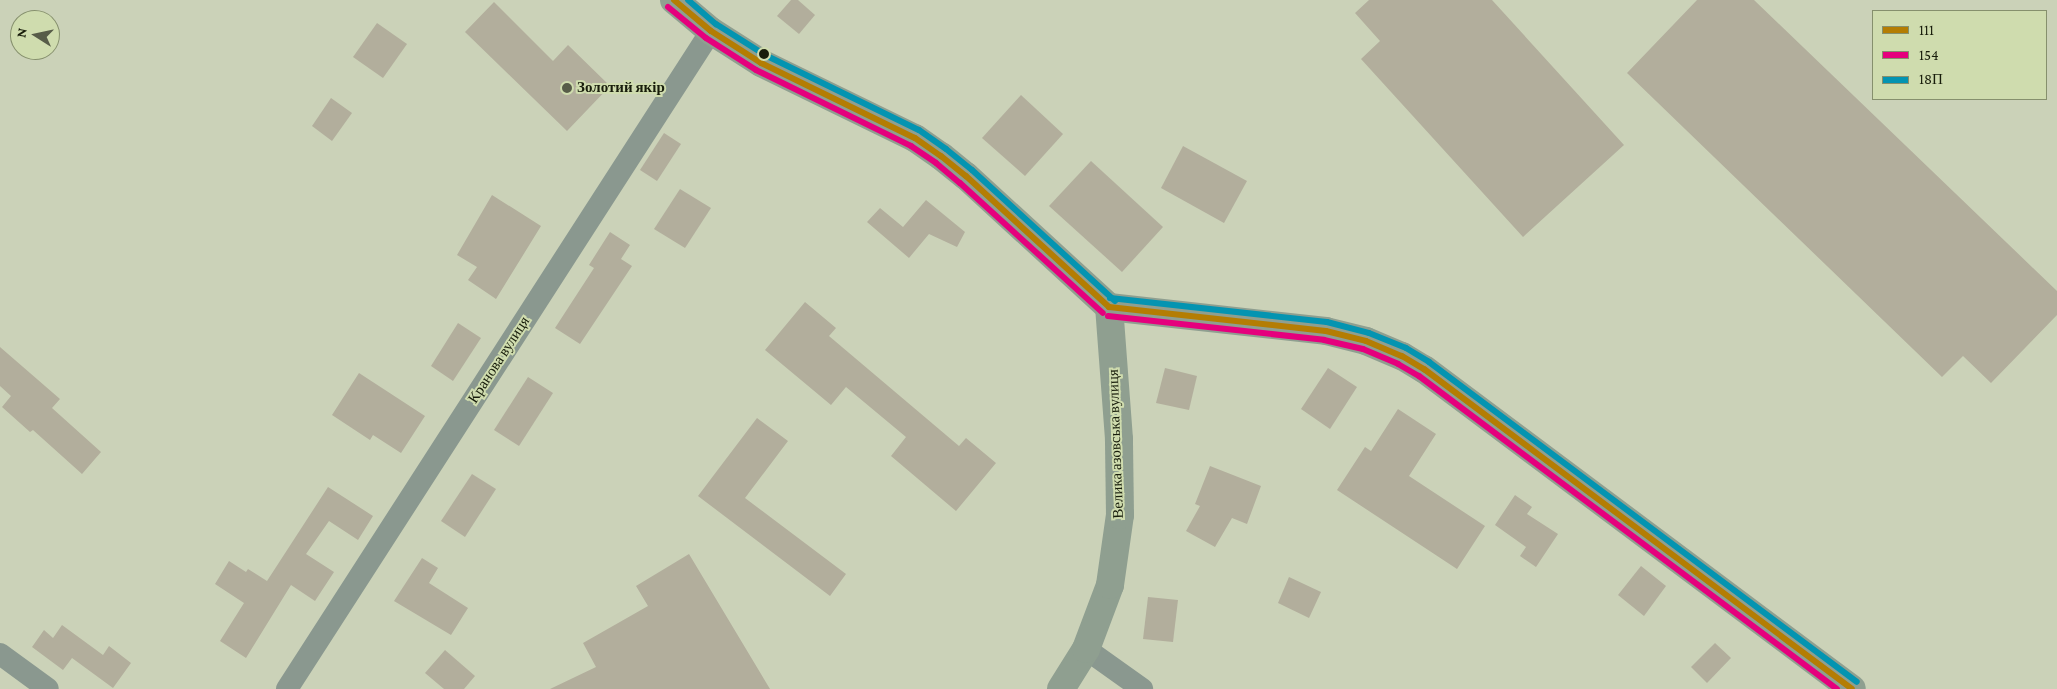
<!DOCTYPE html>
<html>
<head>
<meta charset="utf-8">
<style>
  body { margin:0 }
  #map { position:relative; width:2057px; height:689px; overflow:hidden; background:#cbd2b8; font-family:"Crimson Pro",serif }
  div>[style] { position:absolute }
  [style*='--x'] { left:calc(var(--x)*1px); top:calc(var(--y)*1px); width:calc(var(--w)*1px); rotate:calc(var(--a)*1deg) }
  .building>* { inset:0; background:#b2ae9c }
  .street>* { height:22px; margin:-11px; padding:0 11px; transform-origin:11px; border-radius:11px; background:#8a988f }
  .secondary>* { height:28px; margin:-14px; padding:0 14px; transform-origin:14px; border-radius:14px; background:#8f9f90 }
  .bus-1>* { height:6px; margin:-3px; padding:0 3px; transform-origin:3px; border-radius:3px; background:#b47d03 }
  .bus-2>* { height:6px; margin:-3px; padding:0 3px; transform-origin:3px; border-radius:3px; background:#e5007d }
  .bus-3>* { height:6px; margin:-3px; padding:0 3px; transform-origin:3px; border-radius:3px; background:#0494b1 }
  .dots>* { width:14px; height:14px; translate:-50% -50%; box-sizing:border-box; border:2px solid #cfdcae; border-radius:50% }
  span { translate:-50% -50%; white-space:nowrap; text-align:center; line-height:1.15; -webkit-text-stroke:4px #cfdcae; paint-order:stroke }
  .poi-label { font-size:15px; color:#181d0b; font-weight:700 }
  .left { translate:0 -50%; text-align:left }
  .street-label { font-size:15px; color:#181d0b }
  .legend { position:absolute; left:1872px; top:10px; width:175px; height:90px; box-sizing:border-box; background:#cfdcae; border:1px solid #86906d; margin:0; padding:6px 9px; list-style:none; font-size:15px; color:#181d0b }
  .legend li { display:flex; align-items:center; gap:10px; height:25px }
  .legend b { width:25px; border:1px solid #86906d }
  .north { position:absolute; left:10px; top:10px; width:50px; height:50px; box-sizing:border-box; background:#cfdcae; border:1px solid #86906d; border-radius:50%; rotate:280deg; font-size:14px; font-weight:700; line-height:20px; text-align:center; color:#181d0b }
  .north::after { content:''; display:block; margin:auto; width:18px; height:22px; background:#575c48; clip-path:polygon(50% 0,100% 100%,50% 72%,0 100%) }
</style>
</head>
<body>
<div id="map">
  <div class="building">
    <div style="clip-path:polygon(791px 0,798px 0,815px 15px,799px 34px,777px 16px)"></div>
    <div style="clip-path:polygon(1369px 0,1492px 0,1624px 145px,1523px 237px,1361px 59px,1380px 41px,1355px 13px)"></div>
    <div style="clip-path:polygon(1697px 0,1754px 0,2057px 291px,2057px 315px,1991px 383px,1963px 356px,1942px 377px,1627px 73px)"></div>
    <div style="clip-path:polygon(494px 2px,553px 61px,568px 45px,610px 86px,567px 131px,465px 32px)"></div>
    <div style="clip-path:polygon(377px 23px,407px 44px,383px 78px,353px 57px)"></div>
    <div style="clip-path:polygon(1021px 95px,1063px 134px,1025px 176px,982px 138px)"></div>
    <div style="clip-path:polygon(331px 98px,352px 113px,332px 141px,312px 126px)"></div>
    <div style="clip-path:polygon(664px 133px,681px 144px,657px 181px,640px 170px)"></div>
    <div style="clip-path:polygon(1183px 146px,1247px 181px,1224px 223px,1161px 188px)"></div>
    <div style="clip-path:polygon(1091px 161px,1163px 227px,1122px 272px,1049px 206px)"></div>
    <div style="clip-path:polygon(680px 189px,711px 208px,685px 248px,654px 229px)"></div>
    <div style="clip-path:polygon(492px 195px,541px 226px,496px 299px,468px 280px,477px 267px,457px 255px)"></div>
    <div style="clip-path:polygon(926px 200px,965px 232px,957px 247px,929px 234px,909px 258px,867px 222px,880px 208px,903px 227px)"></div>
    <div style="clip-path:polygon(610px 232px,630px 245px,621px 259px,632px 266px,580px 344px,555px 328px,594px 268px,589px 265px)"></div>
    <div style="clip-path:polygon(805px 302px,836px 328px,829px 336px,959px 446px,966px 438px,996px 463px,956px 511px,891px 456px,906px 437px,846px 387px,831px 405px,765px 350px)"></div>
    <div style="clip-path:polygon(458px 323px,481px 338px,453px 381px,431px 366px)"></div>
    <div style="clip-path:polygon(0 347px,60px 399px,52px 408px,101px 452px,82px 474px,33px 430px,30px 432px,2px 407px,11px 396px,0 386px)"></div>
    <div style="clip-path:polygon(1165px 368px,1197px 376px,1189px 410px,1156px 403px)"></div>
    <div style="clip-path:polygon(1328px 368px,1357px 387px,1330px 429px,1301px 409px)"></div>
    <div style="clip-path:polygon(359px 373px,425px 416px,401px 453px,373px 435px,370px 440px,332px 415px)"></div>
    <div style="clip-path:polygon(528px 377px,553px 393px,519px 446px,494px 430px)"></div>
    <div style="clip-path:polygon(1398px 409px,1436px 434px,1409px 476px,1485px 526px,1457px 569px,1337px 490px,1365px 447px,1371px 451px)"></div>
    <div style="clip-path:polygon(757px 418px,788px 441px,745px 498px,846px 574px,830px 596px,698px 496px)"></div>
    <div style="clip-path:polygon(1210px 466px,1261px 486px,1247px 524px,1232px 518px,1215px 547px,1186px 531px,1200px 506px,1195px 504px)"></div>
    <div style="clip-path:polygon(472px 474px,496px 489px,465px 537px,441px 521px)"></div>
    <div style="clip-path:polygon(328px 487px,373px 516px,358px 540px,329px 521px,306px 554px,334px 572px,315px 601px,291px 585px,246px 658px,220px 641px,244px 603px,215px 584px,229px 561px,246px 572px,248px 569px,267px 581px)"></div>
    <div style="clip-path:polygon(1515px 495px,1532px 507px,1527px 514px,1558px 534px,1536px 567px,1520px 556px,1526px 547px,1495px 525px)"></div>
    <div style="clip-path:polygon(689px 554px,770px 689px,550px 689px,596px 667px,583px 643px,648px 606px,636px 586px)"></div>
    <div style="clip-path:polygon(422px 558px,438px 568px,429px 583px,468px 608px,451px 635px,394px 601px)"></div>
    <div style="clip-path:polygon(1641px 566px,1666px 586px,1644px 616px,1618px 595px)"></div>
    <div style="clip-path:polygon(1289px 577px,1321px 592px,1309px 618px,1278px 603px)"></div>
    <div style="clip-path:polygon(1148px 597px,1178px 600px,1173px 642px,1143px 639px)"></div>
    <div style="clip-path:polygon(62px 625px,103px 655px,109px 646px,131px 663px,113px 688px,72px 658px,63px 670px,32px 647px,44px 630px,53px 638px)"></div>
    <div style="clip-path:polygon(1715px 643px,1731px 658px,1707px 683px,1691px 667px)"></div>
    <div style="clip-path:polygon(445px 650px,475px 676px,464px 689px,444px 689px,425px 673px)"></div>
  </div>
  <div class="street">
    <div style="--x:1086;--y:649;--w:69;--a:35.5"></div>
    <div style="--x:0;--y:654;--w:59;--a:36.1"></div>
    <div style="--x:287;--y:689;--w:783;--a:-57.2"></div>
  </div>
  <div class="secondary">
    <div style="--x:674;--y:0;--w:48;--a:40"></div>
    <div style="--x:711;--y:31;--w:59;--a:32.6"></div>
    <div style="--x:761;--y:63;--w:171;--a:26"></div>
    <div style="--x:915;--y:138;--w:32;--a:35"></div>
    <div style="--x:941;--y:156;--w:32;--a:39"></div>
    <div style="--x:966;--y:176;--w:194;--a:42.5"></div>
    <div style="--x:1109;--y:307;--w:218;--a:6.3"></div>
    <div style="--x:1326;--y:331;--w:41;--a:14"></div>
    <div style="--x:1366;--y:341;--w:39;--a:23"></div>
    <div style="--x:1402;--y:356;--w:26;--a:31"></div>
    <div style="--x:1424;--y:369;--w:534;--a:36.78"></div>
    <div style="--x:1061;--y:689;--w:47;--a:-58"></div>
    <div style="--x:1086;--y:649;--w:68;--a:-69.4"></div>
    <div style="--x:1110;--y:585;--w:71;--a:-81.9"></div>
    <div style="--x:1120;--y:515;--w:76;--a:-90.8"></div>
    <div style="--x:1119;--y:439;--w:132;--a:-94.3"></div>
  </div>
  <div class="bus-1">
    <div style="--x:674;--y:0;--w:48;--a:40"></div>
    <div style="--x:711;--y:31;--w:59;--a:32.6"></div>
    <div style="--x:761;--y:63;--w:171;--a:26"></div>
    <div style="--x:915;--y:138;--w:32;--a:35"></div>
    <div style="--x:941;--y:156;--w:32;--a:39"></div>
    <div style="--x:966;--y:176;--w:194;--a:42.5"></div>
    <div style="--x:1109;--y:307;--w:218;--a:6.3"></div>
    <div style="--x:1326;--y:331;--w:41;--a:14"></div>
    <div style="--x:1366;--y:341;--w:39;--a:23"></div>
    <div style="--x:1402;--y:356;--w:26;--a:31"></div>
    <div style="--x:1424;--y:369;--w:534;--a:36.78"></div>
  </div>
  <div class="bus-2">
    <div style="--x:668;--y:7;--w:49;--a:39.2"></div>
    <div style="--x:706;--y:38;--w:59;--a:32.6"></div>
    <div style="--x:756;--y:70;--w:173;--a:26.1"></div>
    <div style="--x:911;--y:146;--w:30;--a:34"></div>
    <div style="--x:936;--y:163;--w:31;--a:40"></div>
    <div style="--x:960;--y:183;--w:193;--a:42.3"></div>
    <div style="--x:1108;--y:316;--w:217;--a:6.3"></div>
    <div style="--x:1324;--y:340;--w:40;--a:13"></div>
    <div style="--x:1363;--y:349;--w:38;--a:23"></div>
    <div style="--x:1398;--y:364;--w:24;--a:30"></div>
    <div style="--x:1419;--y:376;--w:522;--a:36.83"></div>
  </div>
  <div class="bus-3">
    <div style="--x:688;--y:0;--w:37;--a:41"></div>
    <div style="--x:716;--y:24;--w:58;--a:32.3"></div>
    <div style="--x:765;--y:55;--w:171;--a:26"></div>
    <div style="--x:919;--y:130;--w:33;--a:35"></div>
    <div style="--x:946;--y:149;--w:33;--a:39"></div>
    <div style="--x:972;--y:170;--w:194;--a:42.5"></div>
    <div style="--x:1110;--y:298;--w:218;--a:6.3"></div>
    <div style="--x:1327;--y:322;--w:43;--a:14.7"></div>
    <div style="--x:1369;--y:333;--w:40;--a:22"></div>
    <div style="--x:1406;--y:348;--w:27;--a:31"></div>
    <div style="--x:1429;--y:362;--w:534;--a:36.78"></div>
  </div>
  <div class="dots">
    <div style="left:764px;top:54px;background:#181d0b"></div>
    <div style="left:567px;top:88px;background:#575c48"></div>
  </div>
  <div class="poi-label">
    <span class="left" style="left:577px;top:88px">Золотий якір</span>
  </div>
  <div class="street-label">
    <span style="left:499px;top:360px;rotate:-57deg">Кранова вулиця</span>
    <span style="left:1116px;top:444px;rotate:-92deg">Велика азовська вулиця</span>
  </div>
  <ul class="legend">
  <li><b style="height:6px;background:#b47d03"></b>111</li>
  <li><b style="height:6px;background:#e5007d"></b>154</li>
  <li><b style="height:6px;background:#0494b1"></b>18П</li>
  </ul>
  <div class="north">N</div>
</div>
</body>
</html>
